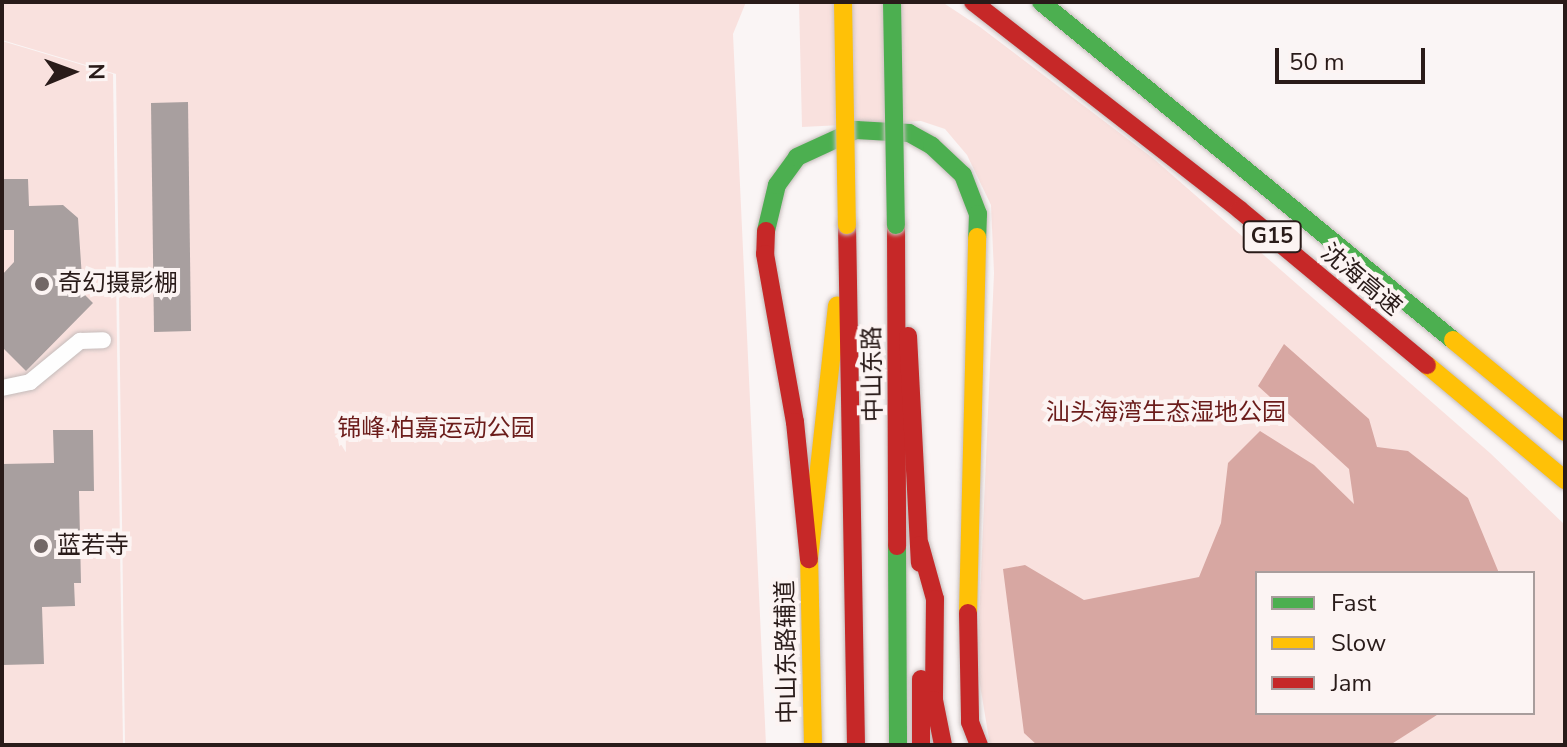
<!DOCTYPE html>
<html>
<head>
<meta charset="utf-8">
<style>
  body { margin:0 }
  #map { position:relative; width:1567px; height:747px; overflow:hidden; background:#faf5f5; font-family:"Nunito Sans","Noto Sans SC",sans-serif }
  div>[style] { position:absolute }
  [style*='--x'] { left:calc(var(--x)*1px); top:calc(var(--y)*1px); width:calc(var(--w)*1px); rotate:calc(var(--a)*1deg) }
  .green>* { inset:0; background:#f9e1de }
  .water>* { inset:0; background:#d7a7a2 }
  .building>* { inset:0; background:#a89f9f }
  .roads { filter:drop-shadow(0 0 2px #c4bbba) drop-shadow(0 0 2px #c4bbba) }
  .street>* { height:16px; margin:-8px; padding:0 8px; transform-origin:8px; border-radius:8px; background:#fefefe }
  .fast>* { height:18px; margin:-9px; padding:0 9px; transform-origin:9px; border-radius:9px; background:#4caf50 }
  .slow>* { height:18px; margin:-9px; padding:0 9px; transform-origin:9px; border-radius:9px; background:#ffc107 }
  .jam>* { height:18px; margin:-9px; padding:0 9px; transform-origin:9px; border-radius:9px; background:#c62828 }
  .bridges { filter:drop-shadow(0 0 2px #cac1c0) drop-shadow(0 0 2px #cac1c0) }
  .fast-bridge>* { height:18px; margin:-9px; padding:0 9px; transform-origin:9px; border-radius:9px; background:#4caf50 }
  .slow-bridge>* { height:18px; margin:-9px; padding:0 9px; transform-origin:9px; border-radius:9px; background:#ffc107 }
  .dots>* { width:22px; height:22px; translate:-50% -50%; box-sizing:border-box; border:4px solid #fcf4f3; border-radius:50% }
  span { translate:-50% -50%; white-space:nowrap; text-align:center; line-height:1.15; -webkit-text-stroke:8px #fcf4f3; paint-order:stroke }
  .shield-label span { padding:2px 6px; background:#fcf4f3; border:2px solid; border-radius:6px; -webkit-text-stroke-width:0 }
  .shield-label { font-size:22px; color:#291b19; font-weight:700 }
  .street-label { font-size:24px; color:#291b19 }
  .poi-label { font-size:24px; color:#291b19 }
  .left { translate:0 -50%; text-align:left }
  .park-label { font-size:24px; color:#6b1c1a }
  .frame { position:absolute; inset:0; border:4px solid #291b19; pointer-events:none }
  .legend { position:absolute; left:1255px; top:571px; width:280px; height:144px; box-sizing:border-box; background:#fcf4f3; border:2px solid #a89d9c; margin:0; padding:10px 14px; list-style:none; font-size:24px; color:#291b19 }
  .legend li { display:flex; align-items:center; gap:16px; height:40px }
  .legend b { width:40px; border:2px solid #a89d9c }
  .north { position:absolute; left:32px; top:32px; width:80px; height:80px; -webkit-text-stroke:6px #fcf4f3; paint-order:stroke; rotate:89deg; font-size:22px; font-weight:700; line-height:32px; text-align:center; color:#291b19 }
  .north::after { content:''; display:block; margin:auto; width:28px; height:36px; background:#291b19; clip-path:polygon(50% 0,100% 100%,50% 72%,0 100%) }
  .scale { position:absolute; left:1275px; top:48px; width:150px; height:36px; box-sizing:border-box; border:4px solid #291b19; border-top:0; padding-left:10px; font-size:24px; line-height:28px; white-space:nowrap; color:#291b19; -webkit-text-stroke:6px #fcf4f3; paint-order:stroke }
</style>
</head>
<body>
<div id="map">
  <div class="green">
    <div style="clip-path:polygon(2px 2px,746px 2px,733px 34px,766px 745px,125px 745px,116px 74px,2px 40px)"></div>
    <div style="clip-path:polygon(evenodd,799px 2px,942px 2px,980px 27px,1154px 159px,1490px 453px,1565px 525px,1565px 745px,990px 745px,977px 667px,994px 273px,991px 205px,967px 155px,945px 129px,921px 121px,802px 127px,799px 2px,1257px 573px,1533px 573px,1533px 713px,1257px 713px,1257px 573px)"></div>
    <div style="clip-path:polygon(2px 41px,113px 74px,123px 745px,2px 745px)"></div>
  </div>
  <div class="water">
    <div style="clip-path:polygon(1284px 344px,1369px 419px,1377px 447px,1408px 451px,1468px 498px,1499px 573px,1257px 573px,1257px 713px,1440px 713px,1390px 745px,1037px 745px,1024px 733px,1003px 569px,1025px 565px,1084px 600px,1199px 577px,1221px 523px,1228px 463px,1260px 431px,1314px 465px,1354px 504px,1349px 469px,1258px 386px)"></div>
  </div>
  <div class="building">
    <div style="clip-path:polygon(188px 102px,191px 331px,154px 332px,151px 103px)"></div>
    <div style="clip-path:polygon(2px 179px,28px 179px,29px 206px,63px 205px,78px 218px,83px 293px,93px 303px,26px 371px,2px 347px,2px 275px,14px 262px,14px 230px,2px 230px)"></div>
    <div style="clip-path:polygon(53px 430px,93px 430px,94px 491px,79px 491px,81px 583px,74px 583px,75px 606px,42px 607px,44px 664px,2px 665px,2px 464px,54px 463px)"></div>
  </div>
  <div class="roads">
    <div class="street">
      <div style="--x:2;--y:388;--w:29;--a:-12"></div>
      <div style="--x:30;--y:382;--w:65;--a:-39.4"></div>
      <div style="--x:80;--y:341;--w:23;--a:-2"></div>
    </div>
    <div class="fast">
      <div style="--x:1041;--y:2;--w:533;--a:39.37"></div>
      <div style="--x:766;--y:231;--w:47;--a:-76.6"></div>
      <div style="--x:777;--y:185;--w:34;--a:-54"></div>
      <div style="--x:797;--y:157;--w:65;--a:-24.6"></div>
      <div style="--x:856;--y:130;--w:53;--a:3.2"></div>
      <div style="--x:909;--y:133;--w:26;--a:29"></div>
      <div style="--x:932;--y:146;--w:42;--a:43.1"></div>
      <div style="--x:963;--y:175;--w:42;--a:69"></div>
      <div style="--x:978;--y:214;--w:23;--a:92"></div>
      <div style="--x:897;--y:546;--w:199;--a:89.7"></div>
    </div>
    <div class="slow">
      <div style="--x:1453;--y:340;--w:145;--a:39.4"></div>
      <div style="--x:1427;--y:365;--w:180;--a:39.8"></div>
      <div style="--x:968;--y:613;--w:376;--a:-88.6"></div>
      <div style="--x:813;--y:745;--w:186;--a:-91.2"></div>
      <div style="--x:809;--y:559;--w:255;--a:-83.7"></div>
    </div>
    <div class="jam">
      <div style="--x:973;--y:2;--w:338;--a:37.9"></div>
      <div style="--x:1240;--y:210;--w:243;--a:39.7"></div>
      <div style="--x:847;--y:225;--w:520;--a:89.01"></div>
      <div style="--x:896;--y:225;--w:321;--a:89.8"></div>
      <div style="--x:766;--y:231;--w:23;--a:92"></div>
      <div style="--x:765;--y:254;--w:171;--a:79.9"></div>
      <div style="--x:795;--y:422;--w:138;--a:84.2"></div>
      <div style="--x:908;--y:336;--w:227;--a:87"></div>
      <div style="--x:920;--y:545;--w:56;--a:74.5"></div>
      <div style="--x:935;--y:599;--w:101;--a:90.6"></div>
      <div style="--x:934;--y:700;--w:46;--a:78.7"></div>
      <div style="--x:968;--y:613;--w:109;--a:88.9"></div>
      <div style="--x:970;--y:722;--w:25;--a:69"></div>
      <div style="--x:921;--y:679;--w:66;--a:90"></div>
    </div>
  </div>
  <div class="bridges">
    <div class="fast-bridge">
      <div style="--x:892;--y:2;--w:223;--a:89"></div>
    </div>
    <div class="slow-bridge">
      <div style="--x:843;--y:2;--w:223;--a:89"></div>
    </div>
  </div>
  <div class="dots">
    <div style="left:42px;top:284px;background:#726766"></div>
    <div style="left:41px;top:546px;background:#726766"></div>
  </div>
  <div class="shield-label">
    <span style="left:1272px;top:237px">G15</span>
  </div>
  <div class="street-label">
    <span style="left:1361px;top:280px;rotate:40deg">沈海高速</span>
    <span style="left:873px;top:374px;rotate:-91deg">中山东路</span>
    <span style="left:787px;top:652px;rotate:-91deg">中山东路辅道</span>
  </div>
  <div class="poi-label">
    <span class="left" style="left:58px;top:284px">奇幻摄影棚</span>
    <span class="left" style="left:57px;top:546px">蓝若寺</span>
  </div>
  <div class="park-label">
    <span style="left:1166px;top:413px">汕头海湾生态湿地公园</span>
    <span style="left:436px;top:429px">锦峰·柏嘉运动公园</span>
  </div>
  <div class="frame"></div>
  <ul class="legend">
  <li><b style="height:10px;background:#4caf50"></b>Fast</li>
  <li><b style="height:10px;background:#ffc107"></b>Slow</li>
  <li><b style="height:10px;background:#c62828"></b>Jam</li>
  </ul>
  <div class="north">N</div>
  <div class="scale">50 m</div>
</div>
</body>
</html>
